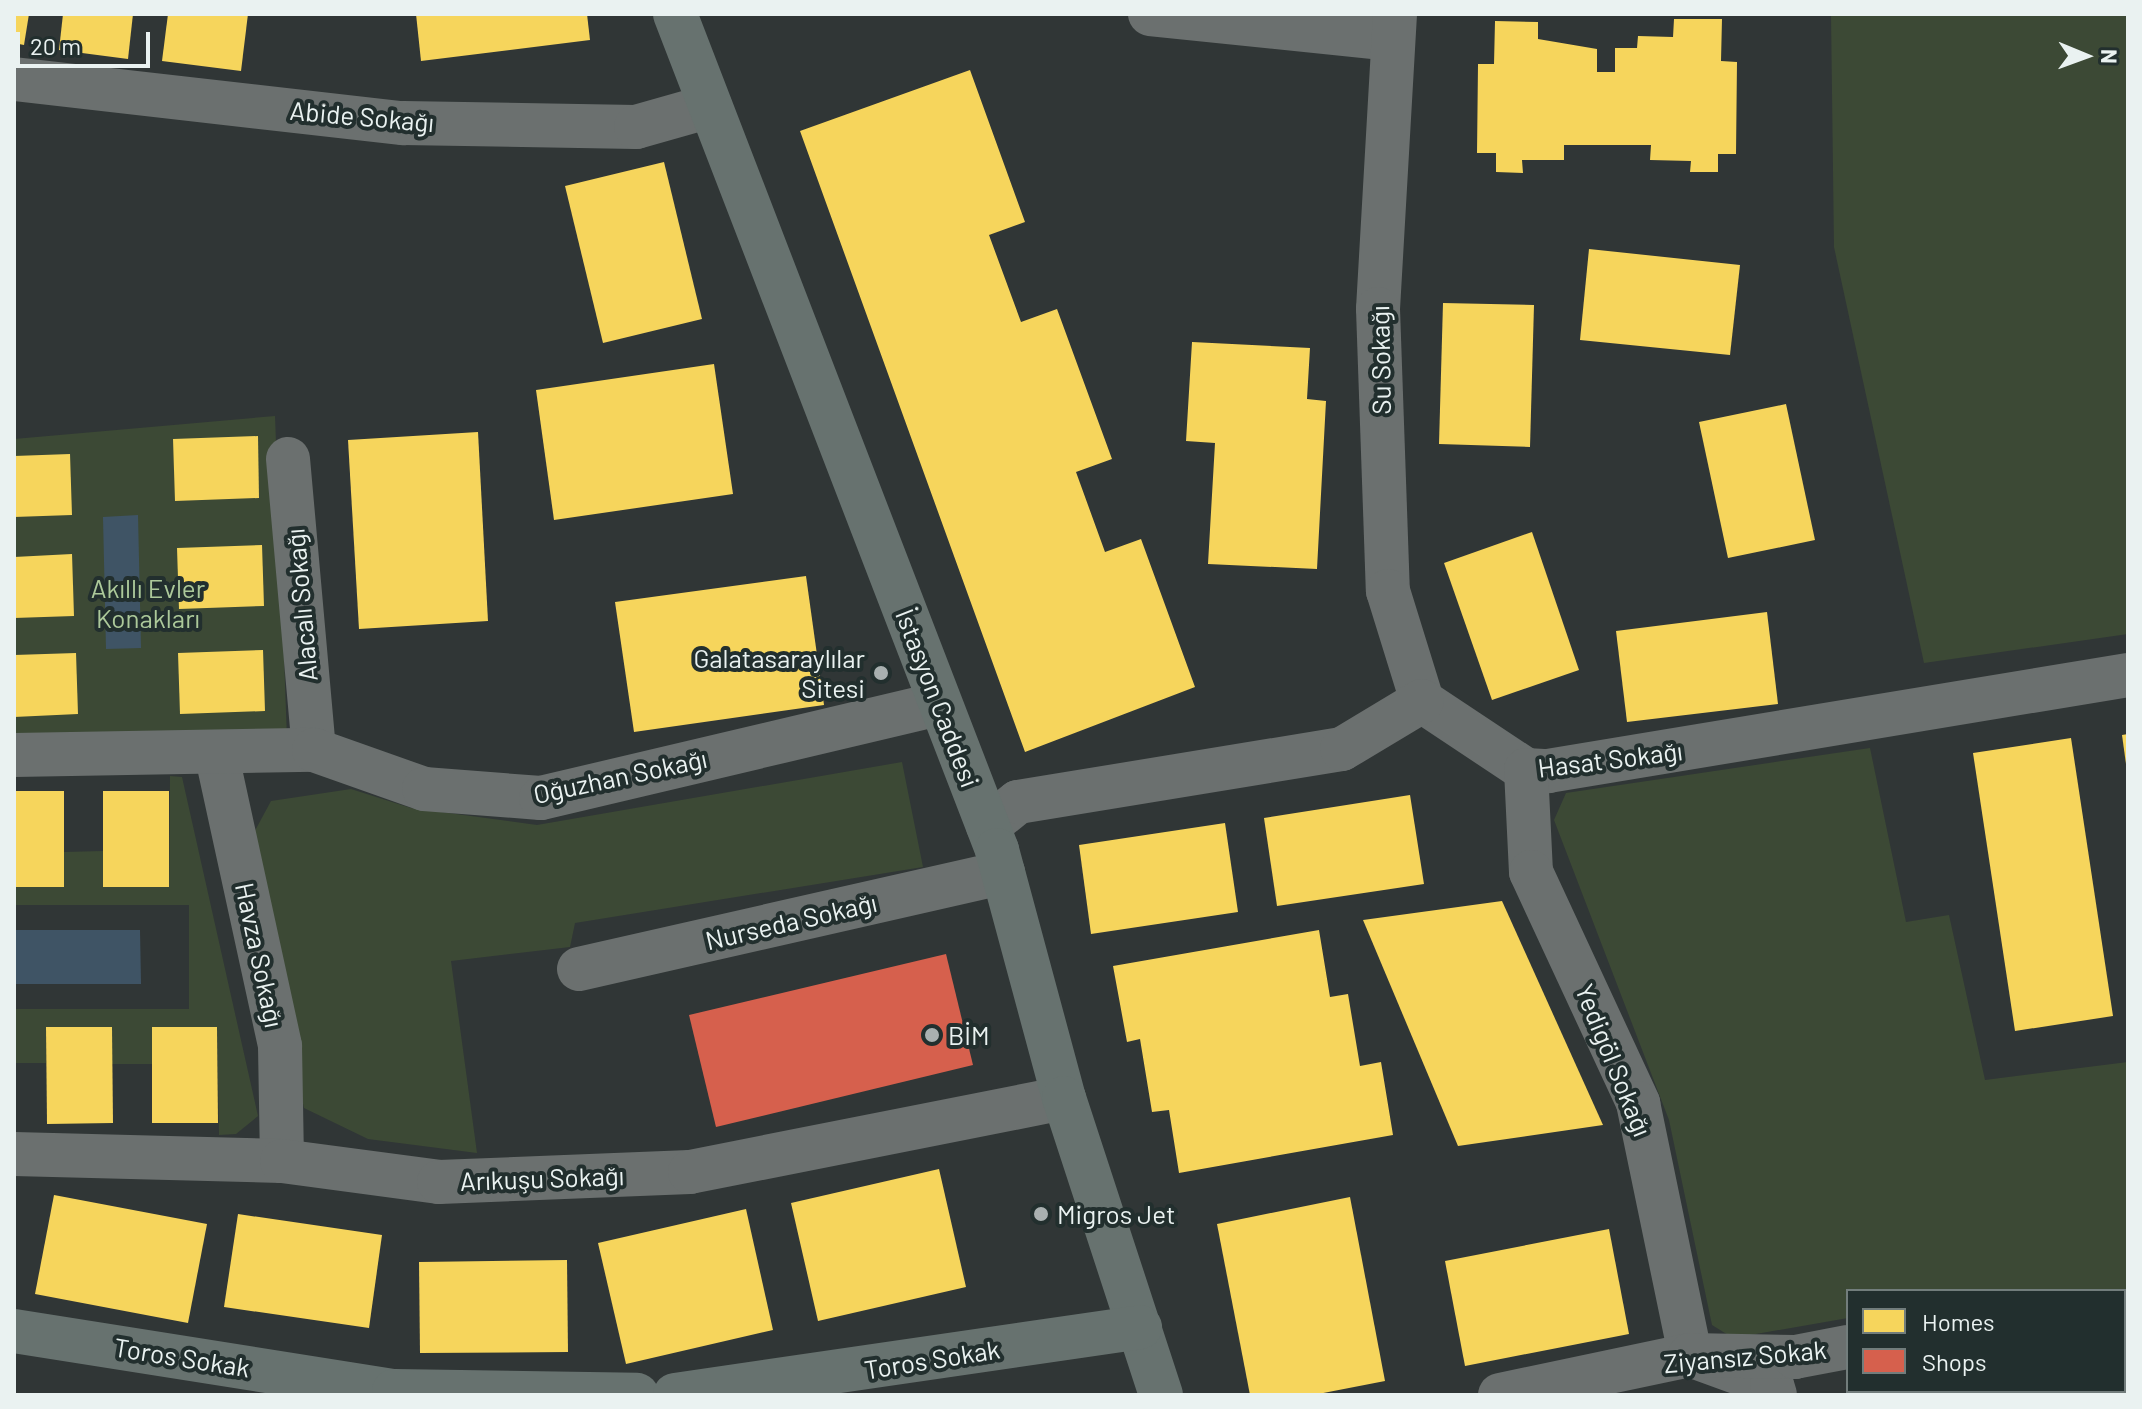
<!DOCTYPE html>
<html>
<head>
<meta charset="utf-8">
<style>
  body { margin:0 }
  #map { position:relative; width:2142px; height:1409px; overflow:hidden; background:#303636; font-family:Barlow,sans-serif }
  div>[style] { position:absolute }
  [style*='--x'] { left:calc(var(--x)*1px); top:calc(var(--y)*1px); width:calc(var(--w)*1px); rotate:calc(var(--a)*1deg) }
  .green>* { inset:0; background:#3c4935 }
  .water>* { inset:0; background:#3f5465 }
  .homes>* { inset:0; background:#f6d55c }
  .shops>* { inset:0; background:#d6604d }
  .street>* { height:44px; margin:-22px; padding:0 22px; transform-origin:22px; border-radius:22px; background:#6b706f }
  .secondary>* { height:44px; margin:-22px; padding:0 22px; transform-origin:22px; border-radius:22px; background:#67726f }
  .dots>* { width:22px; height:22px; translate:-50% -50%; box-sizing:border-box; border:4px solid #222f2e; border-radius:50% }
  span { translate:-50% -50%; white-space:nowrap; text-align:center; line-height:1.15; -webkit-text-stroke:8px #222f2e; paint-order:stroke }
  .street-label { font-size:26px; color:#eaf2f1 }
  .park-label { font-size:26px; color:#acc99a }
  .poi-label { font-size:26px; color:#eaf2f1 }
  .right { translate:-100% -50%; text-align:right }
  .left { translate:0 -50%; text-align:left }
  .frame { position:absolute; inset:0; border:16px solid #eaf2f1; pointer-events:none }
  .legend { position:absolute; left:1846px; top:1289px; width:280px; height:104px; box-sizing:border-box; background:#222f2e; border:2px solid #727d7c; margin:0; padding:10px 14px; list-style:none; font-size:24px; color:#eaf2f1 }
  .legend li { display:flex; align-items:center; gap:16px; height:40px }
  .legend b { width:40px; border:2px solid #727d7c }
  .north { position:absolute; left:2046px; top:16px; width:80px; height:80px; -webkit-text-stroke:6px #222f2e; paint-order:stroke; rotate:91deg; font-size:22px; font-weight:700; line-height:32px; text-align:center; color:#eaf2f1 }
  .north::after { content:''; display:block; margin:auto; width:28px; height:36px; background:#eaf2f1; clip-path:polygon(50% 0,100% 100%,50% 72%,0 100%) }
  .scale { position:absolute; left:16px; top:32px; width:134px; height:36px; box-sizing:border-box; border:4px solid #eaf2f1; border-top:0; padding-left:10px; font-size:24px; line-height:28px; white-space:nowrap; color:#eaf2f1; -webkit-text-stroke:6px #222f2e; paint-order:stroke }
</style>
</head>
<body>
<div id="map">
  <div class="green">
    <div style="clip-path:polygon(1831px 14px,2128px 14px,2128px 634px,1924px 663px,1834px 247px)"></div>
    <div style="clip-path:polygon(275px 416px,287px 738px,14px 743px,14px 439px)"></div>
    <div style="clip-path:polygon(1870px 748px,1906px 922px,1949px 915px,1985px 1080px,2128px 1062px,2128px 1289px,1848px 1291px,1848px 1318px,1733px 1338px,1712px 1325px,1669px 1120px,1554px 820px,1566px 793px)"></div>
    <div style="clip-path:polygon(902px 762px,923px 867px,575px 923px,570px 947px,451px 961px,477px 1153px,368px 1139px,304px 1108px,245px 849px,271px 801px,351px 789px,411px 808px,537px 825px)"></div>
    <div style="clip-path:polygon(170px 776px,182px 777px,258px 1116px,236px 1134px,219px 1135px,217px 1027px,152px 1027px,152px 1064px,112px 1064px,112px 1027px,46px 1027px,46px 1063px,14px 1063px,14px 1009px,189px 1009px,189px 905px,14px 905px,14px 887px,64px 887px,64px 852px,103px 851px,103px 887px,169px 887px)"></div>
  </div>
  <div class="water">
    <div style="clip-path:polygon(138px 515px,141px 648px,106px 649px,103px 517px)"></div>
    <div style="clip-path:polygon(140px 930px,141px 984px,14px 984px,14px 930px)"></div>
  </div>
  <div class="homes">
    <div style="clip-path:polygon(14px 14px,29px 14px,24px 45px,14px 43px)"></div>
    <div style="clip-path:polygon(63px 14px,133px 14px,128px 59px,59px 50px)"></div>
    <div style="clip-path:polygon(168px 14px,248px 14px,241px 71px,162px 61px)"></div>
    <div style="clip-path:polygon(416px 14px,587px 14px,590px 40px,421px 61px)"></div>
    <div style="clip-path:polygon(1674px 19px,1722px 19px,1721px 61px,1737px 62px,1736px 154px,1718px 154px,1718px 172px,1690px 172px,1691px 161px,1650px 160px,1651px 145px,1564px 145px,1564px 160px,1522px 160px,1523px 173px,1496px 172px,1496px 153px,1477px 153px,1478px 64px,1494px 64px,1495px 21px,1538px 22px,1538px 39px,1597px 49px,1597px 72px,1615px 72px,1615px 48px,1637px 48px,1638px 36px,1673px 37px)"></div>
    <div style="clip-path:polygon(970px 70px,1025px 222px,989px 235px,1021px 322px,1057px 309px,1112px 459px,1076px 472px,1105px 552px,1141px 539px,1195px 687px,1025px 752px,800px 131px)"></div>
    <div style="clip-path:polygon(664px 162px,702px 319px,603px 343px,565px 186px)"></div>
    <div style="clip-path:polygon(1589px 249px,1740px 265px,1730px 355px,1580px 340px)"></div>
    <div style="clip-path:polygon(1443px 303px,1534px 305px,1530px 447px,1439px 444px)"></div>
    <div style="clip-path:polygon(1192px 342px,1310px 348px,1307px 399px,1326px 401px,1317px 569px,1208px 564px,1215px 443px,1186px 441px)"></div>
    <div style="clip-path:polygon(714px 364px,733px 494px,554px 520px,536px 390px)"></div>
    <div style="clip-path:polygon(1786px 404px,1815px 540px,1728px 558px,1699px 422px)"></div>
    <div style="clip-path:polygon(478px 432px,488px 621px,359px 629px,348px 440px)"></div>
    <div style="clip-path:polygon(258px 436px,259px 498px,175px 501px,173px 439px)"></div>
    <div style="clip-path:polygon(70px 454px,72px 515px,14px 517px,14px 456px)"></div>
    <div style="clip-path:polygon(1532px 532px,1579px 670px,1492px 700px,1444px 563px)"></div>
    <div style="clip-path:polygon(262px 545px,264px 606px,179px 609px,177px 548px)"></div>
    <div style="clip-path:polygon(72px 554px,74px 616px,14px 618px,14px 557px)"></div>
    <div style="clip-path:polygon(806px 576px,824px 705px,634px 732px,615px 602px)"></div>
    <div style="clip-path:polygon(1767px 612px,1778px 704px,1627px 722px,1616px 631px)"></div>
    <div style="clip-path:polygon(263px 650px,265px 711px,180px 714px,178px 653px)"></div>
    <div style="clip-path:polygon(76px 653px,78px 714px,14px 717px,14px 655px)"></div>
    <div style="clip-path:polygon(2128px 734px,2128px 763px,2126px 764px,2122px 735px)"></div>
    <div style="clip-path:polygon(2071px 738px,2113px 1016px,2015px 1031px,1973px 753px)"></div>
    <div style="clip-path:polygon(14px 791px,64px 791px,64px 887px,14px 887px)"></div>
    <div style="clip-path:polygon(103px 791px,169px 791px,169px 887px,103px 887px)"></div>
    <div style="clip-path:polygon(1410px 795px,1424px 884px,1277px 906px,1264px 818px)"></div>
    <div style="clip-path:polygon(1225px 823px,1238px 912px,1091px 934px,1079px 845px)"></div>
    <div style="clip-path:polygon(1502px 901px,1603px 1125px,1458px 1146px,1363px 920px)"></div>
    <div style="clip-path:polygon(1319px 930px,1330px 997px,1348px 994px,1360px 1066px,1381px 1062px,1393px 1135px,1179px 1173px,1169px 1110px,1152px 1112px,1140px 1039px,1127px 1042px,1113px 966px)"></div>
    <div style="clip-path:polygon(46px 1027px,112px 1027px,113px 1123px,47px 1124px)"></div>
    <div style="clip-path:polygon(152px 1027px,217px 1027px,218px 1123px,152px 1123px)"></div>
    <div style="clip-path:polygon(939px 1169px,966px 1287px,818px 1321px,791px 1203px)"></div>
    <div style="clip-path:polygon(54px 1195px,207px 1224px,188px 1323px,35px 1294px)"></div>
    <div style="clip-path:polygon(1350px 1197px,1385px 1381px,1313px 1395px,1250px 1395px,1217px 1224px)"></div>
    <div style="clip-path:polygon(746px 1209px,773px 1330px,626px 1364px,598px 1243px)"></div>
    <div style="clip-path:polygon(238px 1214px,382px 1235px,369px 1328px,224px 1307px)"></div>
    <div style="clip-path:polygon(1609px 1229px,1629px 1334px,1465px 1366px,1445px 1261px)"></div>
    <div style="clip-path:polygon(567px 1260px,568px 1352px,420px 1353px,419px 1262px)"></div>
  </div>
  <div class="shops">
    <div style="clip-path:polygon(946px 954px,973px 1065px,716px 1127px,689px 1015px)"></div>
  </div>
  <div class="street">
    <div style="--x:1150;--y:14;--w:244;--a:5.9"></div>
    <div style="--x:1395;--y:14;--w:295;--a:93.3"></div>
    <div style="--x:1378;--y:309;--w:282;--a:88"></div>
    <div style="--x:1388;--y:591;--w:115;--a:72.8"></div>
    <div style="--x:14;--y:79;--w:391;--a:6.5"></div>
    <div style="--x:403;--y:123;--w:233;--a:1"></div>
    <div style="--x:636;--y:127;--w:77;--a:-15.8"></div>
    <div style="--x:288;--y:459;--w:292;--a:84.9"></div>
    <div style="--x:1422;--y:701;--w:125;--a:33.6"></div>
    <div style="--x:1526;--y:770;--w:22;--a:3"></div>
    <div style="--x:1548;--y:771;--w:588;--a:-9.4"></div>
    <div style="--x:216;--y:752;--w:301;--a:77.7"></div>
    <div style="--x:280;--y:1046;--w:115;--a:89"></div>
    <div style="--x:14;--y:755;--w:300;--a:-1"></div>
    <div style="--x:314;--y:750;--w:117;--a:19.5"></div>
    <div style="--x:424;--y:789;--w:117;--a:4.4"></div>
    <div style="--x:541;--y:798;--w:409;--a:-13.3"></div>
    <div style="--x:1526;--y:770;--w:102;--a:87.2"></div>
    <div style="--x:1531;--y:872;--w:255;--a:65.1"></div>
    <div style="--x:1638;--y:1103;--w:257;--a:78.3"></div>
    <div style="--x:1690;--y:1355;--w:87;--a:20.1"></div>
    <div style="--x:1772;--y:1385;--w:10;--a:73"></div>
    <div style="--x:988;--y:826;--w:38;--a:-39"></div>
    <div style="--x:1018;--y:802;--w:328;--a:-9.3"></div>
    <div style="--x:1342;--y:749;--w:93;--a:-31"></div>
    <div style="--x:579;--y:969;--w:435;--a:-12.8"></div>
    <div style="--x:14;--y:1154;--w:268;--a:1.5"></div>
    <div style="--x:282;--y:1161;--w:158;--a:7.6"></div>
    <div style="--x:439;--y:1182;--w:251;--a:-2.3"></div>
    <div style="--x:690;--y:1172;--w:381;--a:-11.2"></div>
    <div style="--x:2124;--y:1313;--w:4;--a:0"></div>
    <div style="--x:1500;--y:1395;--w:194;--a:-11.9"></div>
    <div style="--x:1690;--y:1355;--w:105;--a:1.1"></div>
    <div style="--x:1795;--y:1357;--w:54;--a:-10.7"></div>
  </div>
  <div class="secondary">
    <div style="--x:675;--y:14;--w:896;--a:68.93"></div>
    <div style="--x:997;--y:850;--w:257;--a:74.9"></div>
    <div style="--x:1064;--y:1098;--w:312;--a:71.9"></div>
    <div style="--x:14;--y:1331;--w:385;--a:9"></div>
    <div style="--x:394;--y:1391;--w:243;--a:0.9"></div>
    <div style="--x:675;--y:1395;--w:470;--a:-8.3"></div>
  </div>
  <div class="dots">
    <div style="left:881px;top:673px;background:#a9b0b0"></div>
    <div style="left:932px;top:1035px;background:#a9b0b0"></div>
    <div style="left:1041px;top:1214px;background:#a9b0b0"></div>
  </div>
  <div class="street-label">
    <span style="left:362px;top:116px;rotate:5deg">Abide Sokağı</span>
    <span style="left:1380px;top:360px;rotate:-91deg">Su Sokağı</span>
    <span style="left:301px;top:605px;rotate:-95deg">Alacalı Sokağı</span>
    <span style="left:938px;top:698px;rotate:69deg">İstasyon Caddesi</span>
    <span style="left:1610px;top:759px;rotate:-7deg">Hasat Sokağı</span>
    <span style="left:620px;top:776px;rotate:-12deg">Oğuzhan Sokağı</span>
    <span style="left:791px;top:921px;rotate:-13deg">Nurseda Sokağı</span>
    <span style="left:260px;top:955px;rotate:78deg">Havza Sokağı</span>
    <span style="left:1614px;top:1060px;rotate:68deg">Yedigöl Sokağı</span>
    <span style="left:542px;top:1178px;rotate:-2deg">Arıkuşu Sokağı</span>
    <span style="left:1745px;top:1356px;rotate:-5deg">Ziyansız Sokak</span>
    <span style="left:182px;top:1357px;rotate:9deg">Toros Sokak</span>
    <span style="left:932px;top:1359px;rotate:-9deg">Toros Sokak</span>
  </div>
  <div class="park-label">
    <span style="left:148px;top:603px">Akıllı Evler<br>Konakları</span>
  </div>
  <div class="poi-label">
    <span class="right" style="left:865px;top:673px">Galatasaraylılar<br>Sitesi</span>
    <span class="left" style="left:948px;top:1035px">BİM</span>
    <span class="left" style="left:1057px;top:1214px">Migros Jet</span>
  </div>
  <div class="frame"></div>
  <ul class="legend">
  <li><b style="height:22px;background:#f6d55c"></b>Homes</li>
  <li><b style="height:22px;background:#d6604d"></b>Shops</li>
  </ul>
  <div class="north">N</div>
  <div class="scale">20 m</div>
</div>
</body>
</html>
